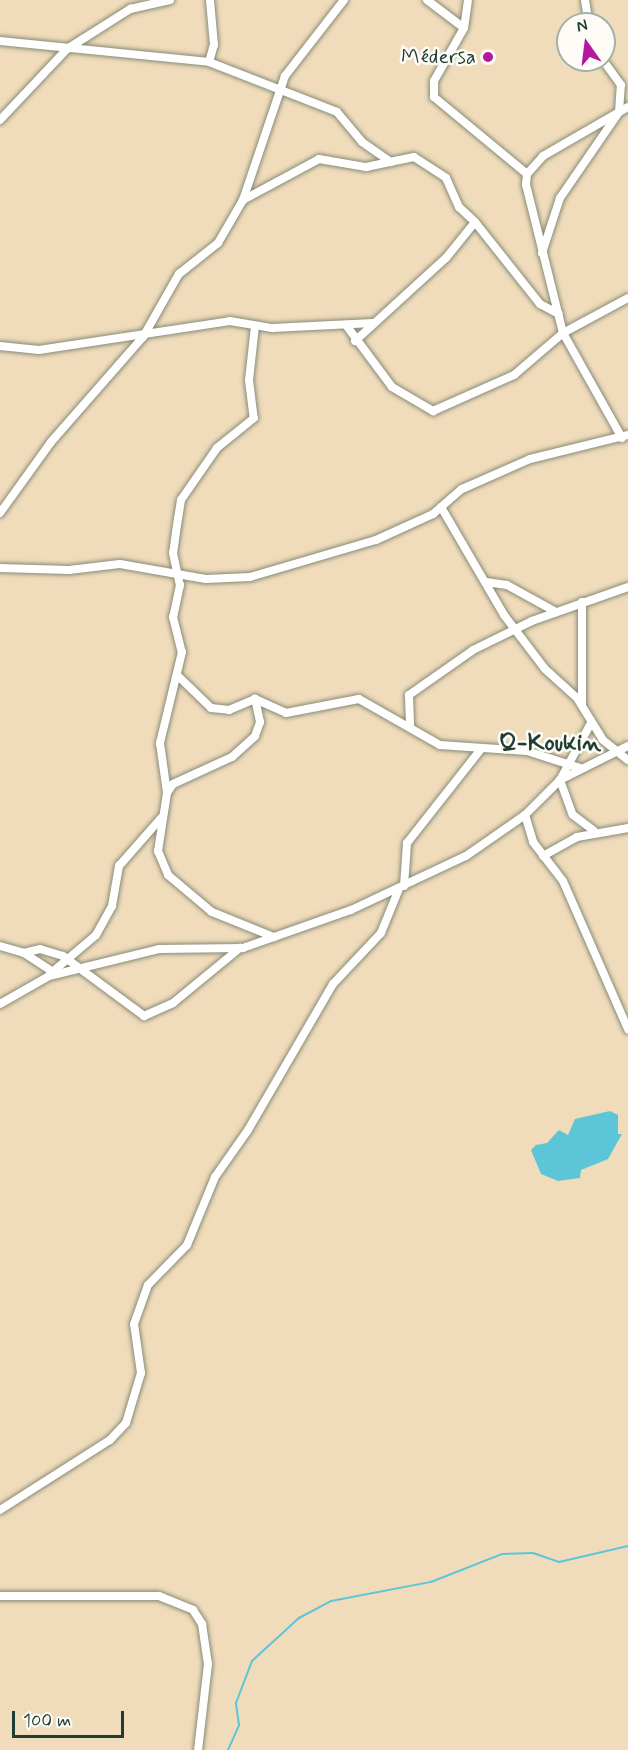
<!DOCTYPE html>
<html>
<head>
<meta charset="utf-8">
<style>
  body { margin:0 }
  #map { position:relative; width:628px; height:1750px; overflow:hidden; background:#f0dcbb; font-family:Mynerve,sans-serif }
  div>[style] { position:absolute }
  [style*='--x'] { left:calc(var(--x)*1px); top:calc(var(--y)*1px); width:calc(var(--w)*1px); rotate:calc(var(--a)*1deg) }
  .water>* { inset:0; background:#5cc5d8 }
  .stream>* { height:2px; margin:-1px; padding:0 1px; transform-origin:1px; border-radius:1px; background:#5cc5d8 }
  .roads { filter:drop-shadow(0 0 2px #888c78) drop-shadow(0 0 2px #888c78) }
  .street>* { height:8px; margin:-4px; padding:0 4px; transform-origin:4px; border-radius:4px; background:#fff }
  .dots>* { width:16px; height:16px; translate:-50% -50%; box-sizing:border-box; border:3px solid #fdfcf7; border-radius:50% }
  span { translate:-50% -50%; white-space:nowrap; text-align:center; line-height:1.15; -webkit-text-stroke:5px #fdfcf7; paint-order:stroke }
  .poi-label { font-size:21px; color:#1f3d34 }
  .right { translate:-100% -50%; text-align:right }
  .quarter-label { font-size:24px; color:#1f3d34; font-weight:700 }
  .north { position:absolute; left:556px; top:12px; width:60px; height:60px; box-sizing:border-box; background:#fdfcf7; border:2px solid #a4b0a9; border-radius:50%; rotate:346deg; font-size:16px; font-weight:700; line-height:24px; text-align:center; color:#1f3d34 }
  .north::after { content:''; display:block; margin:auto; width:21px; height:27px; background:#b5179e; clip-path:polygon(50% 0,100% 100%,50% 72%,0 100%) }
  .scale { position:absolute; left:12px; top:1711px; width:112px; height:27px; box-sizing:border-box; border:3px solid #1f3d34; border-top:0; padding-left:8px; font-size:18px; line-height:21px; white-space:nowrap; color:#1f3d34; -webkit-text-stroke:4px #fdfcf7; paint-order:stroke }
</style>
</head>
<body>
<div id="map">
  <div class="water">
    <div style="clip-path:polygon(610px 1111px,618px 1115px,618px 1134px,622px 1134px,608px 1159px,581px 1170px,580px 1178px,558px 1181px,541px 1174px,531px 1150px,536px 1145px,547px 1143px,559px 1130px,568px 1135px,575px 1119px)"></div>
  </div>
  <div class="stream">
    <div style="--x:228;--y:1750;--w:27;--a:-66"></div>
    <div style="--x:239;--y:1725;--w:22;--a:-98"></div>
    <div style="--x:236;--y:1703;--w:45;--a:-69.1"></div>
    <div style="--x:252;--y:1661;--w:64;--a:-42.5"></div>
    <div style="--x:299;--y:1618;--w:36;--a:-28"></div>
    <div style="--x:331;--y:1601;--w:102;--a:-10.8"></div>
    <div style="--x:431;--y:1582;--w:76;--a:-21.5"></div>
    <div style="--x:502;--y:1554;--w:31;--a:-2"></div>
    <div style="--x:533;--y:1553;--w:28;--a:19"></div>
    <div style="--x:559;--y:1562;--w:71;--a:-13.1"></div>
  </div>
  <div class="roads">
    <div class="street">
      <div style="--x:427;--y:0;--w:46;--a:37.1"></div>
      <div style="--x:468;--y:0;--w:28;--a:98"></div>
      <div style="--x:464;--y:28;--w:61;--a:119.5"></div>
      <div style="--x:434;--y:81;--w:16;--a:90"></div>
      <div style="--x:434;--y:97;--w:121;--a:39.6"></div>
      <div style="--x:585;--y:0;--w:24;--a:81"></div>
      <div style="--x:0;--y:41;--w:210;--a:5.7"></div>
      <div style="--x:209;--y:62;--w:137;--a:21.3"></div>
      <div style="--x:337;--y:112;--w:39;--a:50"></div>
      <div style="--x:362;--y:142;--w:35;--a:35"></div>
      <div style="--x:209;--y:62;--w:18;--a:-74"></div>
      <div style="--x:214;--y:45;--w:45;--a:-95.1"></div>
      <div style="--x:0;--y:120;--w:98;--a:-46.7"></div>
      <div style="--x:67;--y:49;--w:75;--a:-32.4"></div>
      <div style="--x:130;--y:9;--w:41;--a:-12.7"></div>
      <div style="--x:243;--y:200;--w:86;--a:-28.3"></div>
      <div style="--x:319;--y:159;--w:48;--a:9.7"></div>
      <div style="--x:366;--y:167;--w:49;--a:-11.8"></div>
      <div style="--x:414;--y:157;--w:38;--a:33"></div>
      <div style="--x:446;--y:178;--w:32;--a:66"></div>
      <div style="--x:459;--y:207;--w:22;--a:43"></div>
      <div style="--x:542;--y:253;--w:58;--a:-71.9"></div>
      <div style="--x:560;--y:198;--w:104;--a:-55.5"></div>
      <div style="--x:619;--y:112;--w:27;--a:-86"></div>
      <div style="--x:621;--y:85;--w:31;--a:-126"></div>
      <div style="--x:346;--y:325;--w:77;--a:53.4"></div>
      <div style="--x:392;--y:387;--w:48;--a:30.3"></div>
      <div style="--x:433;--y:411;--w:89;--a:-24"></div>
      <div style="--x:514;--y:375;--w:65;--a:-40.6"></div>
      <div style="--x:563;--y:333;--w:74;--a:-28.3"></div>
      <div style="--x:255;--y:326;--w:54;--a:96.3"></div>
      <div style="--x:249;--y:380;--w:38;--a:83"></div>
      <div style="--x:254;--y:418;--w:48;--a:141"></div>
      <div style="--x:217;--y:448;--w:63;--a:124.7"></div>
      <div style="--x:181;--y:500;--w:18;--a:99"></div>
      <div style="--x:178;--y:518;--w:35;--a:98"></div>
      <div style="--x:173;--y:553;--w:33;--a:78"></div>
      <div style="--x:180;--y:585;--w:33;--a:102"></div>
      <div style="--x:173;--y:617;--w:36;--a:76"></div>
      <div style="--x:182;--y:652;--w:94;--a:103.6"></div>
      <div style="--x:160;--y:743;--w:50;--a:82"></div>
      <div style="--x:167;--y:793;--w:59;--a:98.8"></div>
      <div style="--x:158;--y:851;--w:26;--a:67"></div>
      <div style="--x:168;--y:875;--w:57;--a:40.1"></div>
      <div style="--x:212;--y:912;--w:67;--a:22"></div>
      <div style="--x:355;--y:341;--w:123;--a:-42.4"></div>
      <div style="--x:446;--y:258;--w:46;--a:-51.1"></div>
      <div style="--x:475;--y:222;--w:105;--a:51.6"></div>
      <div style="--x:540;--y:304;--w:21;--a:28"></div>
      <div style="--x:0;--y:346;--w:39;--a:6"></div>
      <div style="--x:39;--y:350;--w:193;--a:-8.6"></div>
      <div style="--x:230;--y:321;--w:43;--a:9.5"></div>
      <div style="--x:272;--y:328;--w:101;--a:-2.8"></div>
      <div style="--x:622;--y:438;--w:120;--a:-119.3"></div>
      <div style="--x:563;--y:333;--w:153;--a:-104"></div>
      <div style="--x:526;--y:185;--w:11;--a:-85"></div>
      <div style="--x:527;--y:174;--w:24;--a:-48"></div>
      <div style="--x:543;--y:156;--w:98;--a:-30"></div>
      <div style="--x:441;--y:507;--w:125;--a:59.7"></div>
      <div style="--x:504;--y:615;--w:68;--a:52.8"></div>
      <div style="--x:545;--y:669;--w:43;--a:42.2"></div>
      <div style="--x:577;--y:698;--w:49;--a:58.2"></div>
      <div style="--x:603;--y:740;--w:32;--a:39"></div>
      <div style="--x:0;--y:513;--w:87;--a:-54.3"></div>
      <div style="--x:51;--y:442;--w:140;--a:-48.8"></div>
      <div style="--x:143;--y:337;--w:73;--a:-60.3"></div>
      <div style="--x:179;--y:274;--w:50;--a:-38.5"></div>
      <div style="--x:218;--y:243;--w:50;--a:-59.8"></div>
      <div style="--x:243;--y:200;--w:131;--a:-71.3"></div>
      <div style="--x:285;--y:76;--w:96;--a:-52.2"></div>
      <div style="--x:0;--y:568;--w:69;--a:1.7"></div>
      <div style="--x:69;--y:570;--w:51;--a:-6.7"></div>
      <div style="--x:120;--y:564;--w:87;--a:9.9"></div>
      <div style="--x:206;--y:579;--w:44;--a:-2.6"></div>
      <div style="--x:250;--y:577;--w:131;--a:-16.4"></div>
      <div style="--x:376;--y:540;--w:63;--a:-24.5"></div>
      <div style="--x:433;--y:514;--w:38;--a:-41"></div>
      <div style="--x:462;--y:489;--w:74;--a:-23.8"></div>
      <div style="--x:530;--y:459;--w:101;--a:-13.8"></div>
      <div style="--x:486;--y:582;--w:21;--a:8"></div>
      <div style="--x:507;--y:585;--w:56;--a:28.9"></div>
      <div style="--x:582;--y:602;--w:102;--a:90"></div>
      <div style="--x:177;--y:675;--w:47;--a:44.1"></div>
      <div style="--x:211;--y:708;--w:18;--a:6"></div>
      <div style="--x:229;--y:710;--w:28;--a:-23"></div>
      <div style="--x:255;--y:699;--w:34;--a:24"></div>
      <div style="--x:286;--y:713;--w:74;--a:-10.9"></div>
      <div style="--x:359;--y:699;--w:93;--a:29.6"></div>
      <div style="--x:440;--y:745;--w:87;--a:3.9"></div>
      <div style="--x:527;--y:751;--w:56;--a:17.8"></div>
      <div style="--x:591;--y:723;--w:65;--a:118.5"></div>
      <div style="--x:560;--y:780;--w:37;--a:70"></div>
      <div style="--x:573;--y:815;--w:26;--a:37"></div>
      <div style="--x:410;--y:724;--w:29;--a:-92"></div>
      <div style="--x:409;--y:695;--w:78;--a:-35.1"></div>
      <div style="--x:473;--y:650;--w:66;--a:-26.2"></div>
      <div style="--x:532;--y:621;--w:102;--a:-19.5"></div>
      <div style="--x:167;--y:793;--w:11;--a:-56"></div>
      <div style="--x:173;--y:784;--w:65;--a:-24.6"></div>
      <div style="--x:232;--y:757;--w:31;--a:-42"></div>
      <div style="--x:255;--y:736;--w:15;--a:-70"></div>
      <div style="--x:260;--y:722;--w:24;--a:-102"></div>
      <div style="--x:525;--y:815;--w:28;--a:73"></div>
      <div style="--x:533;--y:842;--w:49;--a:52.4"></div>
      <div style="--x:563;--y:881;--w:162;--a:66.3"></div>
      <div style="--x:543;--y:856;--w:39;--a:-29"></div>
      <div style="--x:577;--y:837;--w:52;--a:-10"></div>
      <div style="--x:404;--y:886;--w:43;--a:-86"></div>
      <div style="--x:407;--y:843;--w:120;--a:-51.8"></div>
      <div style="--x:0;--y:946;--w:25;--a:16"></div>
      <div style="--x:24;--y:953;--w:35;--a:33"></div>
      <div style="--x:24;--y:953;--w:16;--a:-14"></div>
      <div style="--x:40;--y:949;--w:24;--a:17"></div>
      <div style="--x:63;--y:956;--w:101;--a:36.5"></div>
      <div style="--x:144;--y:1016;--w:32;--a:-24"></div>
      <div style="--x:173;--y:1003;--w:87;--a:-39.4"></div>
      <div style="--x:50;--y:974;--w:60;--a:-40.3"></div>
      <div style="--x:96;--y:935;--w:33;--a:-61"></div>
      <div style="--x:112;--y:906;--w:41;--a:-80.1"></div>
      <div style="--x:119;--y:866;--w:65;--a:-48.7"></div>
      <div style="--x:0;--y:1004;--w:56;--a:-29.7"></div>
      <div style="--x:49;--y:976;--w:113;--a:-13.8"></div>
      <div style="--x:159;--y:949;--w:84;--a:-0.7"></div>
      <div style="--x:243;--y:948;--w:114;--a:-19.4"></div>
      <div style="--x:351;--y:910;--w:127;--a:-25.2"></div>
      <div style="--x:466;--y:856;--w:72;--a:-34.8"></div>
      <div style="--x:525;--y:815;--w:49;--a:-45"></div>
      <div style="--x:560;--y:780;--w:76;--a:-26.6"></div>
      <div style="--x:0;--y:1510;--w:130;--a:-32.5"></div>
      <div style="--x:110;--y:1440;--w:23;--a:-47"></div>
      <div style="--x:126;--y:1423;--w:52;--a:-73.3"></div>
      <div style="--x:141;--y:1373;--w:49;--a:-98.1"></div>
      <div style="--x:134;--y:1324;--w:41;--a:-70.3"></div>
      <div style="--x:148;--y:1285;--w:56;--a:-45.7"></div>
      <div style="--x:187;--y:1245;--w:74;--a:-67.6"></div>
      <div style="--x:215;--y:1177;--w:57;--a:-54.9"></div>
      <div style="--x:248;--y:1130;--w:169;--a:-59.8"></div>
      <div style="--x:333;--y:984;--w:70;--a:-46.7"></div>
      <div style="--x:381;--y:933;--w:48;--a:-67.8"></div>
      <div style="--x:0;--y:1596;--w:159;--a:0"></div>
      <div style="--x:159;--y:1596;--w:37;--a:22"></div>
      <div style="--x:193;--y:1610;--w:17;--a:57"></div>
      <div style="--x:202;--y:1624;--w:40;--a:81.5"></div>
      <div style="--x:208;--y:1664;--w:87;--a:96.6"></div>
    </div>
  </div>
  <div class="dots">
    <div style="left:488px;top:57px;background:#b5179e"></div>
  </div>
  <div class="poi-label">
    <span class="right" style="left:476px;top:57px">Médersa</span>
  </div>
  <div class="quarter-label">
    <span style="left:550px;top:744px">Q-Koukin</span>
  </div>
  <div class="north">N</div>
  <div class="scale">100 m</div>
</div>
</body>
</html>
